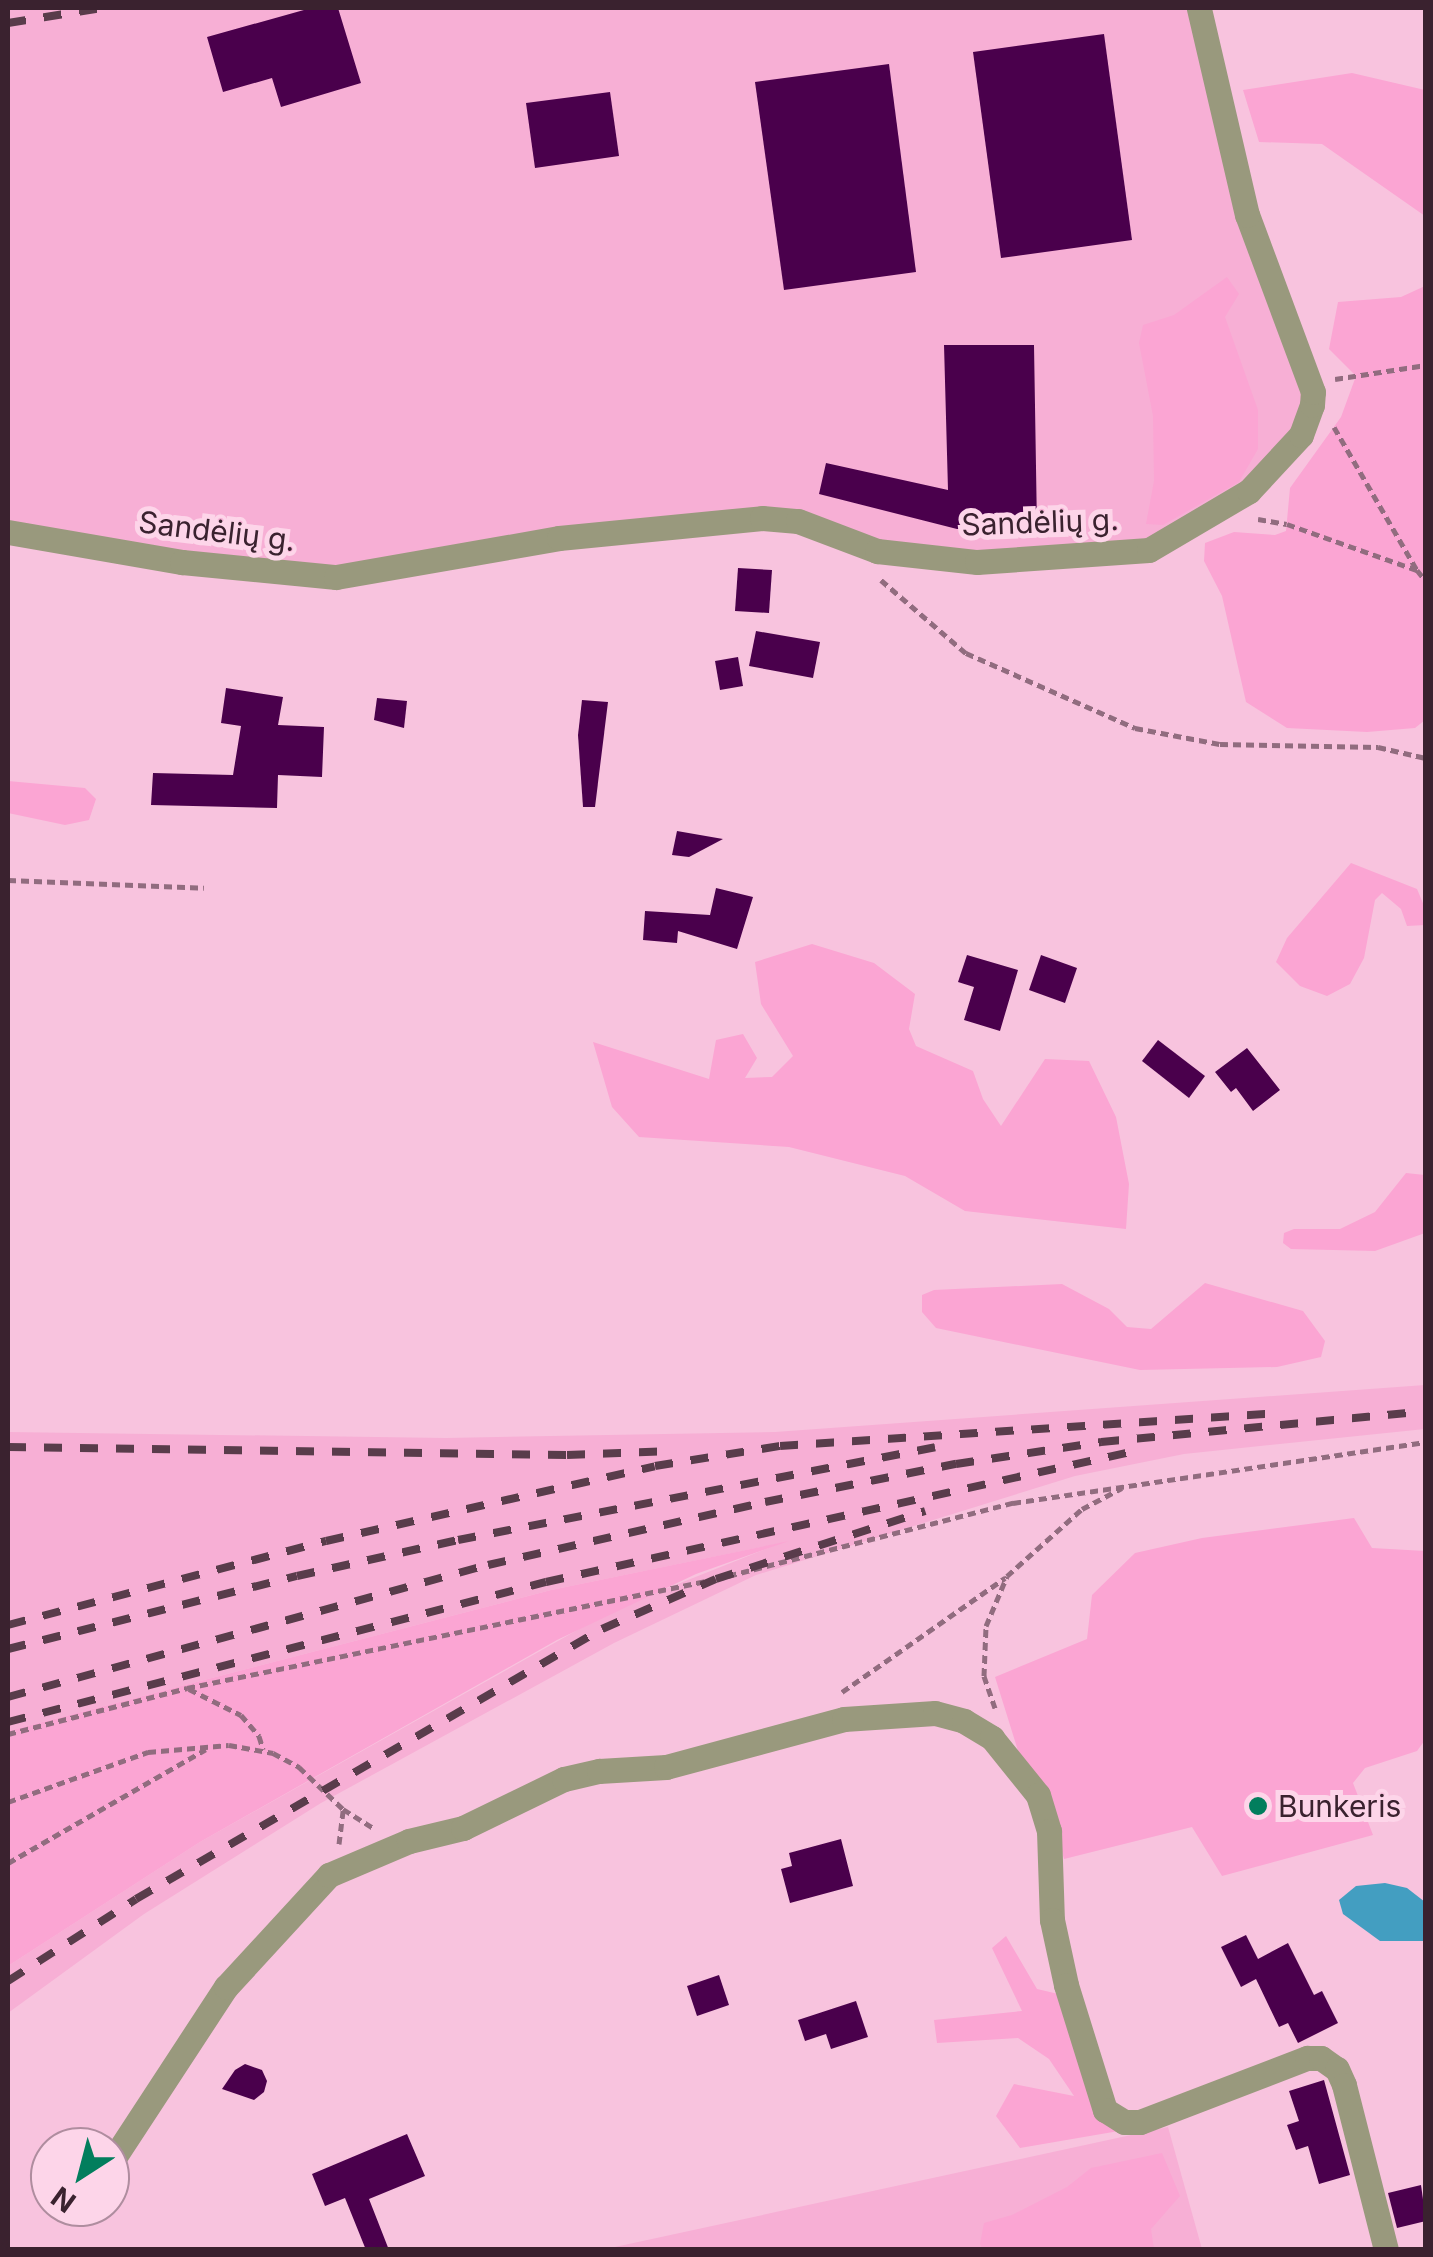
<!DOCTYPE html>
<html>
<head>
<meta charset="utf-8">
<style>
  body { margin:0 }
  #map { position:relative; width:1433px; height:2257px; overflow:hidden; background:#f8c3de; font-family:Inter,sans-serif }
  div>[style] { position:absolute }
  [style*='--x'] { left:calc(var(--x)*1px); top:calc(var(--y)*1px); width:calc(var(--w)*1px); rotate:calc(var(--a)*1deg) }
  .built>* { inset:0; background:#f7afd5 }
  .green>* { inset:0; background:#fba5d3 }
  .water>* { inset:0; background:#439ec1 }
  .building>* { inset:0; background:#4a004c }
  .path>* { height:5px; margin-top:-2.5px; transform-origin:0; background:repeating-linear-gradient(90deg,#916c7f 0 8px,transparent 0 13px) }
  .minor>* { height:25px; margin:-12.5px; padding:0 12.5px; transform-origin:12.5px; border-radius:12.5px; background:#99997d }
  .rail>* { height:8px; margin-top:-4px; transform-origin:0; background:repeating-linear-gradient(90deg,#593c4b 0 18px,transparent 0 36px) }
  .dots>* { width:28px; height:28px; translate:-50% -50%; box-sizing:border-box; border:5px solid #fdd5e9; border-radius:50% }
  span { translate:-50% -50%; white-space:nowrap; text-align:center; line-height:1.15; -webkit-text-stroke:10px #fdd5e9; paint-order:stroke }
  .street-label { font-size:30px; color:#3a222f }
  .poi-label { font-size:30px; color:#3a222f }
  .left { translate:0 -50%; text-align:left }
  .frame { position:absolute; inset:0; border:10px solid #3a222f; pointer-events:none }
  .north { position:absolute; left:30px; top:2127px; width:100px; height:100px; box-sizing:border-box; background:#fdd5e9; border:2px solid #af8d9f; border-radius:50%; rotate:216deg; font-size:28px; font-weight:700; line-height:40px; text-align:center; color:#3a222f }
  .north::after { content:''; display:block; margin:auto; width:35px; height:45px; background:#027e5d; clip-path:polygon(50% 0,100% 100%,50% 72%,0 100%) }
</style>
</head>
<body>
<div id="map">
  <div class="built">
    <div style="clip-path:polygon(8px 8px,1199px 8px,1242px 197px,1313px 392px,1301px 435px,1173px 539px,977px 562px,762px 518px,353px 576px,8px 532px)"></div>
    <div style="clip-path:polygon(1425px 1385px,1425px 1429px,1184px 1454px,1075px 1476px,756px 1575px,614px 1643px,321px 1803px,144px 1914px,8px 2013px,8px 1966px,200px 1842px,615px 1609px,781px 1543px,551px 1590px,8px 1731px,8px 1432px,446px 1438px,775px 1432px)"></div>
    <div style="clip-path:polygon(1168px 2127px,1202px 2249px,601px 2250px)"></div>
  </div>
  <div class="green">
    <div style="clip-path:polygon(1352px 73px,1425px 90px,1425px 216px,1322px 144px,1259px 142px,1243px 90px)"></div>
    <div style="clip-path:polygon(1227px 277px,1239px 294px,1225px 317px,1258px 410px,1258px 449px,1239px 482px,1163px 525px,1146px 524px,1154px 481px,1153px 416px,1139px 343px,1143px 325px,1174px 315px)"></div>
    <div style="clip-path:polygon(1425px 286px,1425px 720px,1415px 728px,1367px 732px,1287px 728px,1246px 702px,1222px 596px,1204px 561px,1205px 543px,1234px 532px,1275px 535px,1286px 531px,1290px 488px,1341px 417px,1356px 376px,1329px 349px,1338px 302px,1401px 297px)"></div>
    <div style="clip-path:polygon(8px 781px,85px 788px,96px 799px,89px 820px,65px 825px,8px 813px)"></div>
    <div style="clip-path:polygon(1351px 863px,1417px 889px,1425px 908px,1425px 925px,1407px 926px,1401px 909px,1382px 893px,1375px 900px,1364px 958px,1350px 984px,1327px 996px,1300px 986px,1276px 962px,1287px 938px)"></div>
    <div style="clip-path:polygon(812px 944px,874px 963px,915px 994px,909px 1029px,916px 1046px,973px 1071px,983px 1099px,1001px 1126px,1045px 1059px,1089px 1061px,1116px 1117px,1129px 1184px,1126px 1229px,965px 1211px,905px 1176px,789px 1147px,639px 1137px,612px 1107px,593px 1042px,709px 1079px,716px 1040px,743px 1034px,757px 1058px,745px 1078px,772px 1077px,793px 1056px,761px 1004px,755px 962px)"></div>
    <div style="clip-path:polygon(1406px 1173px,1425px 1175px,1425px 1233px,1375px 1251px,1291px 1249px,1283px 1243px,1284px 1233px,1294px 1229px,1340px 1229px,1375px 1212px)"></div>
    <div style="clip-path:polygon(1205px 1283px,1303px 1311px,1325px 1341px,1321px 1357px,1277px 1367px,1140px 1370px,936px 1328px,922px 1312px,922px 1295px,934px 1290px,1062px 1284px,1109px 1309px,1127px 1327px,1151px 1329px)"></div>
    <div style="clip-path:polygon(1354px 1518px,1372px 1548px,1425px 1551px,1425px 1740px,1417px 1751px,1365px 1768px,1353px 1783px,1373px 1835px,1222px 1876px,1192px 1827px,1064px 1859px,1048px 1800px,1019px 1754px,995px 1677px,1087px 1639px,1092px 1595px,1135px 1553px,1202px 1538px)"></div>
    <div style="clip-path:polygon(789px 1541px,696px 1574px,557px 1640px,200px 1842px,8px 1966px,8px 1731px,551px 1590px)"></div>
    <div style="clip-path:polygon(1006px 1936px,1037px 1989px,1080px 1999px,1118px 2110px,1142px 2127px,1020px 2148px,996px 2116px,1014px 2084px,1074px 2096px,1049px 2059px,1018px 2038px,937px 2043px,934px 2020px,1022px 2011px,992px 1948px)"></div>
    <div style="clip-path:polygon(1162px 2153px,1180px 2196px,1151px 2229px,1154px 2249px,983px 2250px,980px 2244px,984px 2223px,1012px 2215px,1067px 2187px,1091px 2168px)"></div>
  </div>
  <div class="water">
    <div style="clip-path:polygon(1385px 1883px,1407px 1888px,1425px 1902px,1425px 1941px,1380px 1941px,1343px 1914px,1339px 1900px,1356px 1886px)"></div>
  </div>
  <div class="building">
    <div style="clip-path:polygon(311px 8px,338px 8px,361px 83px,281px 107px,272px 78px,223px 92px,207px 37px)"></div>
    <div style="clip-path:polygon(1104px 34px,1132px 240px,1001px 258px,973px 52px)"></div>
    <div style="clip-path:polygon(889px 64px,916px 272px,784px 290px,755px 82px)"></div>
    <div style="clip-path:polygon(610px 92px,619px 156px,535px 168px,526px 103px)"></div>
    <div style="clip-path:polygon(944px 345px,1034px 345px,1037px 528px,957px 529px,819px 494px,826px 463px,948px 490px)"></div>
    <div style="clip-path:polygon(738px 568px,772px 570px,769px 613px,735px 611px)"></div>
    <div style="clip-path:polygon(756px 631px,820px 642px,813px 678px,749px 666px)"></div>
    <div style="clip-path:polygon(738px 657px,743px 686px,720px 690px,715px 661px)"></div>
    <div style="clip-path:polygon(226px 688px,283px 697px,278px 725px,324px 727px,322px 777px,278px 775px,277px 808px,151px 805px,153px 773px,233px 775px,241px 726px,221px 723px)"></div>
    <div style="clip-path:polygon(377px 698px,407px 701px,404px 728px,374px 720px)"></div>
    <div style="clip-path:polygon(582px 700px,608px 702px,595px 807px,583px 807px,578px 735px)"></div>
    <div style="clip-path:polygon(677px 831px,723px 839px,689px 857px,672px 855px)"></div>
    <div style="clip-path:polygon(716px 888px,753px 897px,737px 949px,678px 931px,677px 943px,643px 940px,645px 911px,710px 915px)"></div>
    <div style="clip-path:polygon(967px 955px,1018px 970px,1000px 1031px,964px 1020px,974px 987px,958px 982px)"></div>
    <div style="clip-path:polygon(1041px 955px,1077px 968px,1065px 1003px,1029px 990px)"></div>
    <div style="clip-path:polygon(1158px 1040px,1205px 1076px,1189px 1098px,1142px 1061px)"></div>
    <div style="clip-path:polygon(1247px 1048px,1280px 1090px,1253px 1111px,1236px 1088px,1231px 1092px,1215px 1072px)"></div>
    <div style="clip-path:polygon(841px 1839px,853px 1886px,790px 1903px,781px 1869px,792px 1866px,789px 1853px)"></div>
    <div style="clip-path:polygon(1246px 1935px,1258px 1959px,1288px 1943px,1314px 1995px,1322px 1991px,1338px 2023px,1298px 2043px,1288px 2023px,1279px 2027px,1256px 1979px,1241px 1987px,1221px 1947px)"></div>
    <div style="clip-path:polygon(719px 1975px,729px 2005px,697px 2016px,687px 1986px)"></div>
    <div style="clip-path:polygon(856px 2001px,868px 2037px,831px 2049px,826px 2034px,805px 2041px,798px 2020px)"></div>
    <div style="clip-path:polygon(245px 2064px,262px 2070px,267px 2081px,264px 2092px,254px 2100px,222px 2089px,235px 2070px)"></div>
    <div style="clip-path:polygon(1324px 2080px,1350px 2175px,1319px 2184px,1308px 2146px,1296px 2150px,1287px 2125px,1299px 2121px,1289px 2091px)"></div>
    <div style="clip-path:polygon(407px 2134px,425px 2176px,369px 2199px,389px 2250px,366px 2250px,345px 2198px,325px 2206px,312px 2174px)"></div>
    <div style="clip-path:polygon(1421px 2185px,1426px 2221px,1397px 2228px,1388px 2193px)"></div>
  </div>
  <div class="path">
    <div style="--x:1335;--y:379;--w:92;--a:-8.7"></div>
    <div style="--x:1334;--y:427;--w:165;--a:59.9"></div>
    <div style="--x:1258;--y:519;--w:29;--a:10"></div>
    <div style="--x:1287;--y:524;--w:138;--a:19.5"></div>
    <div style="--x:1417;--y:570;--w:14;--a:51"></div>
    <div style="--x:881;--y:580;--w:112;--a:40.7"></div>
    <div style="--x:966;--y:653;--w:185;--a:23.9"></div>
    <div style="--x:1135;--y:728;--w:86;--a:10.7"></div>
    <div style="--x:1220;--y:744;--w:158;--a:1.1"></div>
    <div style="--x:1378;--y:747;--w:49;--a:12.9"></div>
    <div style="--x:8;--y:880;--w:196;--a:2.3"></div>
    <div style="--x:189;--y:1689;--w:58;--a:26.6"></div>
    <div style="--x:241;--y:1715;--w:28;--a:49"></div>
    <div style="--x:259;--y:1736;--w:14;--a:73"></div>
    <div style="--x:842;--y:1692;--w:199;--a:-35"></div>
    <div style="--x:995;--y:1708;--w:34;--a:-109"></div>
    <div style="--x:984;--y:1676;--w:50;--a:-87.7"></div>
    <div style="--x:986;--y:1626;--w:54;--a:-67.2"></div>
    <div style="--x:1007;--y:1576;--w:101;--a:-41.8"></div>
    <div style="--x:1082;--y:1509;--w:45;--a:-27.7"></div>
    <div style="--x:8;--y:1734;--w:185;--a:-14.4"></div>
    <div style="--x:187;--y:1688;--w:540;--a:-11.64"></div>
    <div style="--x:716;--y:1579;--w:307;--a:-14.4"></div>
    <div style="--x:1013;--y:1503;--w:417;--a:-8.4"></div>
    <div style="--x:8;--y:1802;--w:149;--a:-19.7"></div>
    <div style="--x:148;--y:1752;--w:81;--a:-4.9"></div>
    <div style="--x:229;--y:1745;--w:45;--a:10.3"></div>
    <div style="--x:273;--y:1753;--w:30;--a:28"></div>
    <div style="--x:299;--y:1767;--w:61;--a:43.7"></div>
    <div style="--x:343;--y:1809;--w:36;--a:32"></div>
    <div style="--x:339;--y:1844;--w:34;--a:-83"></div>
    <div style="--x:8;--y:1863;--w:228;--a:-29.9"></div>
  </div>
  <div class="minor">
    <div style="--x:8;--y:532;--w:177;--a:9.8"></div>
    <div style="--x:182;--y:562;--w:155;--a:5.6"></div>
    <div style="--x:336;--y:577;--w:226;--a:-9.9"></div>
    <div style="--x:559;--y:538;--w:204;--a:-5.6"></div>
    <div style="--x:762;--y:518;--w:36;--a:5"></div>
    <div style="--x:798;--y:521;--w:85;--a:20.8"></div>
    <div style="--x:877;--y:551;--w:101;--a:6.3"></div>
    <div style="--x:977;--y:562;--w:172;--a:-4"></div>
    <div style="--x:1149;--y:550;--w:116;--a:-30.5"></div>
    <div style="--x:1249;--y:491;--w:76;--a:-47.1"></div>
    <div style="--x:1301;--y:435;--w:32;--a:-70"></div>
    <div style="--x:1312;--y:405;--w:13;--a:-86"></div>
    <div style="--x:1313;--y:392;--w:189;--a:-110.4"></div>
    <div style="--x:1247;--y:215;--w:212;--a:-103.1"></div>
    <div style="--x:110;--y:2164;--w:212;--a:-56.8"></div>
    <div style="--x:226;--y:1987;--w:152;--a:-47.4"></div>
    <div style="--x:329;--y:1875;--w:87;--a:-23"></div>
    <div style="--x:409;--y:1841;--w:56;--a:-13.5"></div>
    <div style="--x:463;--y:1828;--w:112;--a:-25.9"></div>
    <div style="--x:564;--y:1779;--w:36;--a:-13"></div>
    <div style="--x:599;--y:1771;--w:67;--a:-3.4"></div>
    <div style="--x:666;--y:1767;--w:184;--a:-15.1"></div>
    <div style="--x:844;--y:1719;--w:91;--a:-3.8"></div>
    <div style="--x:935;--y:1713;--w:30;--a:15"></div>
    <div style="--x:964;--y:1721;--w:33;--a:31"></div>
    <div style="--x:992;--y:1738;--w:73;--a:51.1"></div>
    <div style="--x:1038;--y:1795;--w:38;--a:73"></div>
    <div style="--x:1049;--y:1831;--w:89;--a:88.1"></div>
    <div style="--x:1052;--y:1920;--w:66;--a:77.8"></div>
    <div style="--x:1066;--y:1985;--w:131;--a:72.7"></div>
    <div style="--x:1105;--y:2110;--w:22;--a:32"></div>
    <div style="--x:1124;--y:2122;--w:16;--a:0"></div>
    <div style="--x:1140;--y:2122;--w:179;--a:-21"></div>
    <div style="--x:1307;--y:2058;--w:14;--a:0"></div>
    <div style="--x:1321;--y:2058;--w:19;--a:35"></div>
    <div style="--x:1337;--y:2069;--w:17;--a:66"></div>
    <div style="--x:1344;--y:2085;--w:170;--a:75.7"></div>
  </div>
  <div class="rail">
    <div style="--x:8;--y:23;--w:95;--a:-9.1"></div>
    <div style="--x:8;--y:1447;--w:559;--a:0.82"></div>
    <div style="--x:567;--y:1455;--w:105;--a:-2.2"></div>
    <div style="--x:8;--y:1625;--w:329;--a:-14.8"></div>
    <div style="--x:326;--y:1541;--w:337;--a:-12.8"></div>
    <div style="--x:655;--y:1466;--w:127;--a:-9.1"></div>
    <div style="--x:780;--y:1446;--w:501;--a:-3.78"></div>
    <div style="--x:8;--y:1649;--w:298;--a:-14.2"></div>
    <div style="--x:297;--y:1576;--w:165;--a:-12.6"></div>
    <div style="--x:458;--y:1540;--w:486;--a:-11"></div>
    <div style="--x:8;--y:1697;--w:498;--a:-15.4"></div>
    <div style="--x:488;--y:1565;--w:284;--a:-12.8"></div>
    <div style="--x:765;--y:1502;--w:195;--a:-11.3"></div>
    <div style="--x:956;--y:1464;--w:147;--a:-8.6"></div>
    <div style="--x:1101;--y:1442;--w:326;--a:-5.4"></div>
    <div style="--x:8;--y:1722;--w:556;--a:-14.59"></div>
    <div style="--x:546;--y:1582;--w:603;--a:-12.54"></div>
    <div style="--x:8;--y:1981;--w:152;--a:-32.6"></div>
    <div style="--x:136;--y:1899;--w:539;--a:-30.09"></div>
    <div style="--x:602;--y:1629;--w:124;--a:-23.7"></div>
    <div style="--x:716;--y:1579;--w:220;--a:-18"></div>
  </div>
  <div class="dots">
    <div style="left:1258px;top:1806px;background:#027e5d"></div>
  </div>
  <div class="street-label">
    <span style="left:1040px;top:522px;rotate:-2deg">Sandėlių g.</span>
    <span style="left:217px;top:531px;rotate:7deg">Sandėlių g.</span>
  </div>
  <div class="poi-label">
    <span class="left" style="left:1278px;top:1806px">Bunkeris</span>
  </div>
  <div class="frame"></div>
  <div class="north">N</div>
</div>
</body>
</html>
